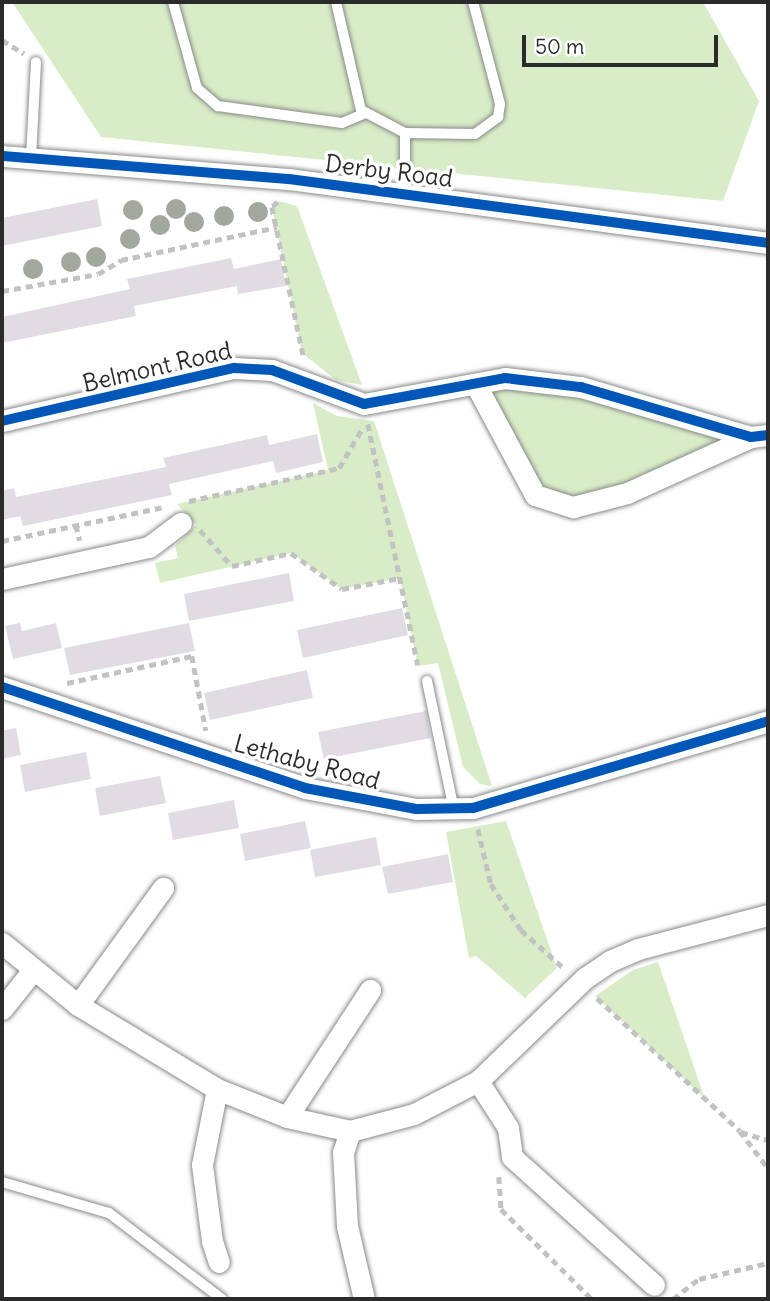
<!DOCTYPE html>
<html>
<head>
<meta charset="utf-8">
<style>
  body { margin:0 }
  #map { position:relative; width:770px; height:1301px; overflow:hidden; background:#fff; font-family:Delius,sans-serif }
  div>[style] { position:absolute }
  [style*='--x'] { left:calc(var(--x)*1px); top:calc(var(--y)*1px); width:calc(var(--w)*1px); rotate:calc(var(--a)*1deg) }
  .green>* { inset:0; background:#d8edc7 }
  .building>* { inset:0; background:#e1dce4 }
  .path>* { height:4.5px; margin-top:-2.25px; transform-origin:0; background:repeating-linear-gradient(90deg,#c2c2c2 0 7px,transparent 0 12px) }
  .roads { filter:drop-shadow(0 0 2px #8a8a8a) drop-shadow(0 0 2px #8a8a8a) }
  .lane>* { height:10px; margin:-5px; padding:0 5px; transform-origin:5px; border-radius:5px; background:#fff }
  .street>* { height:21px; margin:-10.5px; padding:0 10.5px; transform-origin:10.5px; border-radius:10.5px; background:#fff }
  .cycleway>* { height:10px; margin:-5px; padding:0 5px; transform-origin:5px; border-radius:5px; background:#0057b8 }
  .trees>* { width:20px; height:20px; margin:-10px; border-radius:50%; background:#a2a89d }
  span { translate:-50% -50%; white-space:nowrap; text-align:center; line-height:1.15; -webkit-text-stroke:7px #fff; paint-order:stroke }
  .street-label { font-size:24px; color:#2b2b2b }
  .frame { position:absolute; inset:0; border:4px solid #2b2b2b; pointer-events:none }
  .scale { position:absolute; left:522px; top:35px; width:196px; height:32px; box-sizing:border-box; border:4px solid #2b2b2b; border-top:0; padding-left:9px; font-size:21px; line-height:24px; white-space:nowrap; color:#2b2b2b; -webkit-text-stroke:5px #fff; paint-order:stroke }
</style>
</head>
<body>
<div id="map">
  <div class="green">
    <div style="clip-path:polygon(12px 2px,703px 2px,759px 101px,723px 201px,101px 137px)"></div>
    <div style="clip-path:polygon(279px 201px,297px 206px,362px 385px,336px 380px,302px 353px,272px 207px)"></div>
    <div style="clip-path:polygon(505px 379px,749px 437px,572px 506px,536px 495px,477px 386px)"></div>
    <div style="clip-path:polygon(313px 403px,337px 416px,374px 421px,492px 786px,480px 784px,463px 767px,438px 663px,418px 666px,400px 578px,342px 589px,291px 553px,160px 583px,155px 563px,178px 558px,175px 546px,196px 525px,177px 504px,328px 470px)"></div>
    <div style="clip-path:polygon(506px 821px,557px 968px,525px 998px,476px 956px,469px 958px,446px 832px)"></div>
    <div style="clip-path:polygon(658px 962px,705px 1099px,595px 996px,633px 970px)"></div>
  </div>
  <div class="building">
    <div style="clip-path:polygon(97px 199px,102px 226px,2px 246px,2px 218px)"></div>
    <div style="clip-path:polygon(231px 258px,234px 269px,281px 259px,286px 286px,238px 294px,237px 286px,134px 306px,136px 316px,2px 343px,2px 317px,130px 289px,127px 279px)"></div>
    <div style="clip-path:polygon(317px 434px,323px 462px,276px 473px,273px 461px,169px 484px,172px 495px,23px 526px,20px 516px,2px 520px,2px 491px,14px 488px,16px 497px,166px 467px,163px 458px,267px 435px,269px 445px)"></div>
    <div style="clip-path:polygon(289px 573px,294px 601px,189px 621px,184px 594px)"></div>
    <div style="clip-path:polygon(402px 608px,408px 635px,303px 658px,297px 630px)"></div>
    <div style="clip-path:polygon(20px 623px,22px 631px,56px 623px,62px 648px,13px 659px,5px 626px)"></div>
    <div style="clip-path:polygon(189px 623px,195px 651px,70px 675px,64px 648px)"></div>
    <div style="clip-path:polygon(307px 670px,313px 698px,210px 720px,204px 693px)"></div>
    <div style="clip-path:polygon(426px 711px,431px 738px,324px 759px,318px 732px)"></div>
    <div style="clip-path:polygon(16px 728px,21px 755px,2px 759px,2px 731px)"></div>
    <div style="clip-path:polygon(86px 752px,91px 779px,25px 792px,20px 765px)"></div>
    <div style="clip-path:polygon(160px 776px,166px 803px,100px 816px,95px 788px)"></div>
    <div style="clip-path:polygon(234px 800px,239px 828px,173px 840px,168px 813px)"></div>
    <div style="clip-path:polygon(305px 821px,311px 848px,245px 861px,240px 834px)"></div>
    <div style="clip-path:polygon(376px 837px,381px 865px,315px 877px,310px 850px)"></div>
    <div style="clip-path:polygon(448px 854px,453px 882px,388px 894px,382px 867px)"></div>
  </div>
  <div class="path">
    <div style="--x:2;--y:40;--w:26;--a:32"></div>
    <div style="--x:278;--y:202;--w:8;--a:140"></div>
    <div style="--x:272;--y:207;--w:155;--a:78.1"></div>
    <div style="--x:2;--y:291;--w:97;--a:-10"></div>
    <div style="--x:98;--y:274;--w:27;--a:-31"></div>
    <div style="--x:121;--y:260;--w:159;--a:-11.9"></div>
    <div style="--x:368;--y:424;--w:246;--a:78.3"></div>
    <div style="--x:189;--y:501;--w:154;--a:-12.4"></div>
    <div style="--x:339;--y:468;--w:48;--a:-59.7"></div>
    <div style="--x:76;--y:525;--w:16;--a:76"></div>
    <div style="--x:200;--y:530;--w:48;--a:48.4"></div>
    <div style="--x:232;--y:566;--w:60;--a:-12.4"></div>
    <div style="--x:291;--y:553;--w:62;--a:35.2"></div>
    <div style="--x:342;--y:589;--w:59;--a:-10.7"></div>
    <div style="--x:2;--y:541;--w:165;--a:-11.9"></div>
    <div style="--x:67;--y:683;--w:128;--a:-12.2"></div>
    <div style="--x:192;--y:656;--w:76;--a:79.4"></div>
    <div style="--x:478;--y:829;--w:57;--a:76.7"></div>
    <div style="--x:491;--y:884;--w:55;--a:56.9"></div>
    <div style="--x:521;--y:930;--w:59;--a:41.6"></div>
    <div style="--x:597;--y:998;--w:195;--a:42.9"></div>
    <div style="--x:740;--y:1131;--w:46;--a:52.9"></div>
    <div style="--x:741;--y:1132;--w:28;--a:17"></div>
    <div style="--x:499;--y:1177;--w:32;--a:86"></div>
    <div style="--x:501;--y:1209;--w:128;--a:44.7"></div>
    <div style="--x:673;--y:1299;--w:33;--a:-38"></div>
    <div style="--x:699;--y:1279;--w:71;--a:-13.1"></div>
  </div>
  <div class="roads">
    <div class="lane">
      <div style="--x:173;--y:2;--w:89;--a:74.4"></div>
      <div style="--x:197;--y:88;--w:28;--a:41"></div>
      <div style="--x:218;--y:106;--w:125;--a:7.8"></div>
      <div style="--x:342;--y:123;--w:26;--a:-23"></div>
      <div style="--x:336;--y:2;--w:111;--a:77"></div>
      <div style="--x:361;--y:110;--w:50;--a:27.6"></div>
      <div style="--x:405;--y:133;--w:61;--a:90"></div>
      <div style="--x:405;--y:133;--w:70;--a:0.8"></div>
      <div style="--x:475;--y:134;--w:29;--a:-36"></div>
      <div style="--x:498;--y:117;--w:13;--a:-81"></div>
      <div style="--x:500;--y:104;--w:106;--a:-104.8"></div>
      <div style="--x:31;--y:158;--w:96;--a:-87"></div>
      <div style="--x:427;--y:681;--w:132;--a:78.2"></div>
      <div style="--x:2;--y:1182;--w:111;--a:16.2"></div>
      <div style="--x:109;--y:1213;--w:142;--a:37.3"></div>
    </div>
    <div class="street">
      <div style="--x:2;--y:156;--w:288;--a:4.6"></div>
      <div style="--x:289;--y:179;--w:483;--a:7.6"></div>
      <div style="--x:476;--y:385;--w:125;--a:61.8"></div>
      <div style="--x:535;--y:495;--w:40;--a:18"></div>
      <div style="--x:573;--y:507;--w:56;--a:-14.5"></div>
      <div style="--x:627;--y:493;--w:136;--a:-24.3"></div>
      <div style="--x:2;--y:421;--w:238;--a:-12.9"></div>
      <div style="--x:234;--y:368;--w:38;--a:3"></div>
      <div style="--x:272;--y:370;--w:98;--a:20.3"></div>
      <div style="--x:364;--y:404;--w:143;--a:-10.4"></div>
      <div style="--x:505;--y:378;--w:77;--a:6.8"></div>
      <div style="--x:581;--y:387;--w:177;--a:16.4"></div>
      <div style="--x:751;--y:437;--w:17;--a:-7"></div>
      <div style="--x:2;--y:579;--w:150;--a:-12.3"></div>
      <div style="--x:149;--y:547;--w:40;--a:-37"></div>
      <div style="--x:2;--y:687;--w:319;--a:18.4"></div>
      <div style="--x:305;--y:788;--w:113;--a:10.7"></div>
      <div style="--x:416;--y:809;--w:57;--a:-1"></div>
      <div style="--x:473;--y:808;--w:308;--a:-16.4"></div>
      <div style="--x:2;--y:943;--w:98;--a:39.2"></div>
      <div style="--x:78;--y:1005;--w:162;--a:31.1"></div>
      <div style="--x:217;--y:1089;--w:75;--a:21.8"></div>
      <div style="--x:287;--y:1117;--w:65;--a:12.5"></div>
      <div style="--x:78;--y:1005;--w:145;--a:-54"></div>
      <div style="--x:2;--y:1009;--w:50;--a:-51.5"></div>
      <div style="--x:478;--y:1081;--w:56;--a:57.4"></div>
      <div style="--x:508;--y:1128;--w:29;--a:82"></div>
      <div style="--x:512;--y:1157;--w:191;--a:42"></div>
      <div style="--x:217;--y:1089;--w:77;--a:101.2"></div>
      <div style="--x:202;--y:1165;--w:77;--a:82.5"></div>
      <div style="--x:212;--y:1241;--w:22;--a:72"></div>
      <div style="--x:287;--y:1117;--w:152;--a:-56.8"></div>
      <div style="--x:350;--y:1131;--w:66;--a:-14.9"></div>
      <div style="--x:414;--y:1114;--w:72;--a:-27.3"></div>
      <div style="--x:478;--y:1081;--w:149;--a:-43.9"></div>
      <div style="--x:585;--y:978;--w:30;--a:-34"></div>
      <div style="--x:610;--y:961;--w:30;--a:-23"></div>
      <div style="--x:638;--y:949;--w:134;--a:-14.7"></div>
      <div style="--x:350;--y:1131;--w:22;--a:108"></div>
      <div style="--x:343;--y:1152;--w:74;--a:86.9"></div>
      <div style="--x:347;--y:1226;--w:75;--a:76.9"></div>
    </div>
  </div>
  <div class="cycleway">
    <div style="--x:2;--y:156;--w:288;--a:4.6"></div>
    <div style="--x:289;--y:179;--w:483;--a:7.6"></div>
    <div style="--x:2;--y:421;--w:238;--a:-12.9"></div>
    <div style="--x:234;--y:368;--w:38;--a:3"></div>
    <div style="--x:272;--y:370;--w:98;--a:20.3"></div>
    <div style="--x:364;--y:404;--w:143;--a:-10.4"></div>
    <div style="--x:505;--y:378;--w:77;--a:6.8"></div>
    <div style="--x:581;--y:387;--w:177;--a:16.4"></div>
    <div style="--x:751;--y:437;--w:17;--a:-7"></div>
    <div style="--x:2;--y:687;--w:319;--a:18.4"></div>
    <div style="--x:305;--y:788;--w:113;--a:10.7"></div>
    <div style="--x:416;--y:809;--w:57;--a:-1"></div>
    <div style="--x:473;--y:808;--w:308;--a:-16.4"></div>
  </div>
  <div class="trees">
    <div style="left:176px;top:209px"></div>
    <div style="left:133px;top:210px"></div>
    <div style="left:258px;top:212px"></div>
    <div style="left:224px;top:216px"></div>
    <div style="left:194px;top:222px"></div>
    <div style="left:160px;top:225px"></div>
    <div style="left:130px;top:239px"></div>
    <div style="left:96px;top:257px"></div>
    <div style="left:71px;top:262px"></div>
    <div style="left:33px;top:269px"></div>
  </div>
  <div class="street-label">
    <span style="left:389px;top:171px;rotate:7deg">Derby Road</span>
    <span style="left:157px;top:367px;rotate:-13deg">Belmont Road</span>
    <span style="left:307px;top:762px;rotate:15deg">Lethaby Road</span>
  </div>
  <div class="frame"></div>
  <div class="scale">50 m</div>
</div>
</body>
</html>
